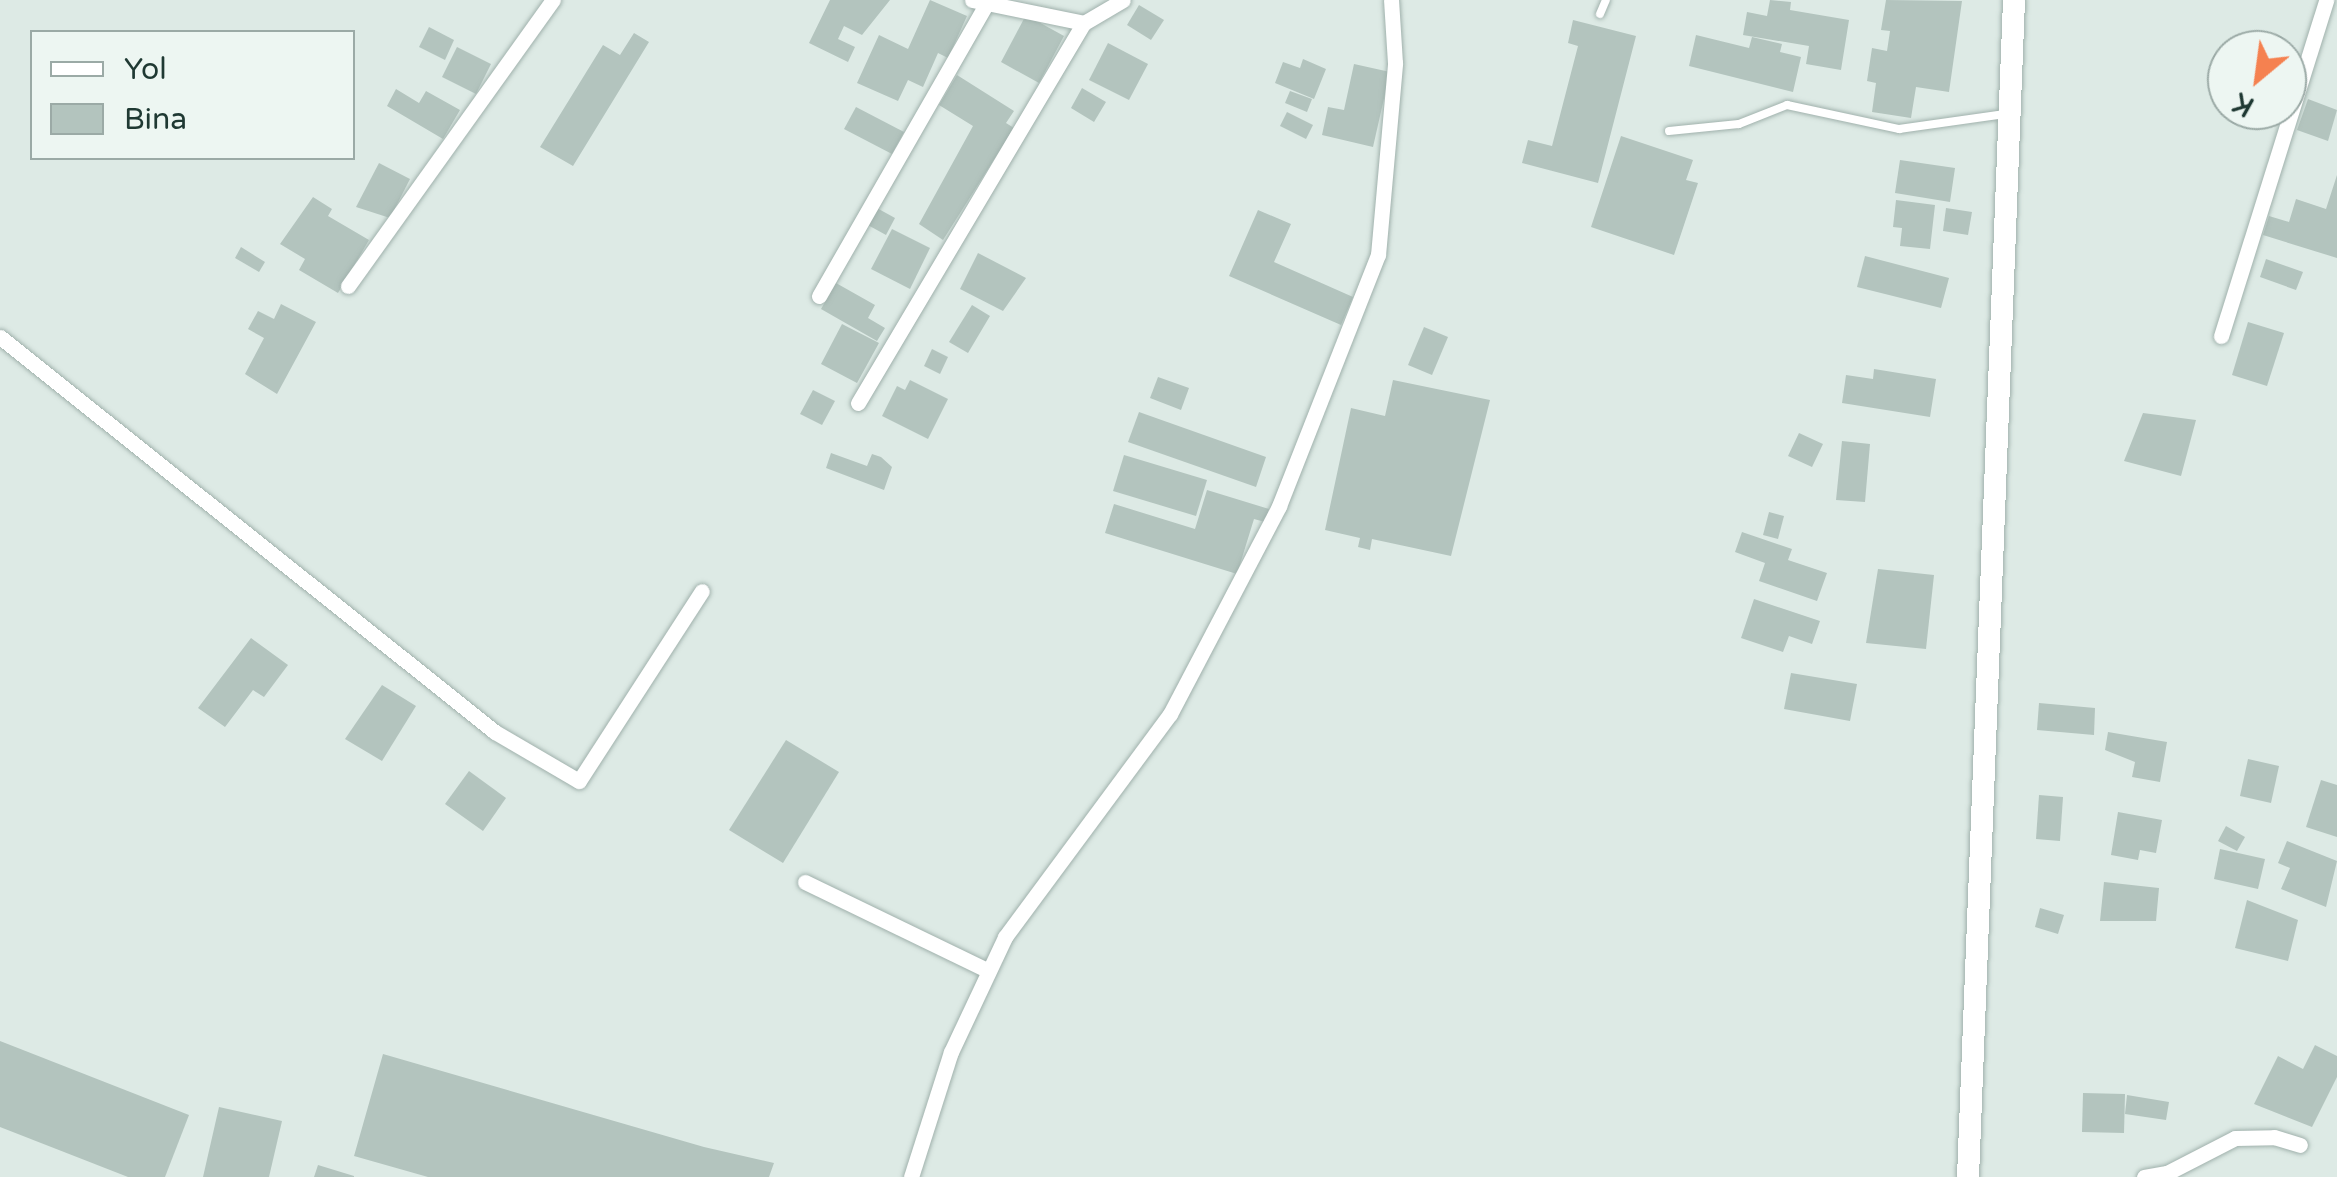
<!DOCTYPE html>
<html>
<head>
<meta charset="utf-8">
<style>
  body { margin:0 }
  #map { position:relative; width:2337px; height:1177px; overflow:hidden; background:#ddeae5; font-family:"Varela Round",sans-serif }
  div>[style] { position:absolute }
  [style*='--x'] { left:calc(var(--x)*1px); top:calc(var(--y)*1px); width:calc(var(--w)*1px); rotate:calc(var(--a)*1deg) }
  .building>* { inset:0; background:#b3c4be }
  .roads { filter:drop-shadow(0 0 2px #a0b1ac) drop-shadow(0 0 2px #a0b1ac) }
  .lane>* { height:8px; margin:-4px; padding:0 4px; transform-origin:4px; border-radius:4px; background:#fff }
  .street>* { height:15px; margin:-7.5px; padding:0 7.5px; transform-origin:7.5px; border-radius:7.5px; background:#fff }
  .secondary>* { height:22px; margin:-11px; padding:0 11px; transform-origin:11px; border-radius:11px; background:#fff }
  span { translate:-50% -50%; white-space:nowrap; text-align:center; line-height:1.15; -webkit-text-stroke:8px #edf6f2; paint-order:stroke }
  .legend { position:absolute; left:30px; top:30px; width:325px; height:130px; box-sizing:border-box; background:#edf6f2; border:2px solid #9baaa6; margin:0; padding:12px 18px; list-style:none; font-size:30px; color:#1f3933 }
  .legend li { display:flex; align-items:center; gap:20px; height:50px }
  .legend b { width:50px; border:2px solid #9baaa6 }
  .north { position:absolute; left:2207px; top:30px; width:100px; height:100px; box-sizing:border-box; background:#edf6f2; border:2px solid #9baaa6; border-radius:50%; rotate:209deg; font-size:28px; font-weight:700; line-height:40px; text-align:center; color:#1f3933 }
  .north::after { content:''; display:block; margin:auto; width:35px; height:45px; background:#f58150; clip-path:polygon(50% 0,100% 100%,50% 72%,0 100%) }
</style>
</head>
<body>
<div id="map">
  <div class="building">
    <div style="clip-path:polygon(830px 0,890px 0,862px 35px,844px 26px,838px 39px,855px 47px,848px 62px,809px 43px)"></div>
    <div style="clip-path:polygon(930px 0,967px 16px,948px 58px,938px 53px,923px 87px,908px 80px,898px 101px,857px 83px,879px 35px,908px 49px)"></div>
    <div style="clip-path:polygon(1770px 0,1791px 2px,1790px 10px,1849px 20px,1841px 70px,1806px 64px,1809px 46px,1743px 35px,1747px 12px,1767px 16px)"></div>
    <div style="clip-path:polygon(1886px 0,1962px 1px,1949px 92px,1916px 87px,1911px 118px,1872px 112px,1876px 83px,1867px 81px,1872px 48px,1887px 51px,1890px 31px,1881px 30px)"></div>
    <div style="clip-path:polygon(1139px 5px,1164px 20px,1151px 40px,1127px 25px)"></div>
    <div style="clip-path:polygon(1026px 15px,1064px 36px,1039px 83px,1001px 62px)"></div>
    <div style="clip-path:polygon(1573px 20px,1636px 36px,1598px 183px,1522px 163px,1528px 140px,1552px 146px,1578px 46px,1568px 43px)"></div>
    <div style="clip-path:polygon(429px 27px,454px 40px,445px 60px,419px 47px)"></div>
    <div style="clip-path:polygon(634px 33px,649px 42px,573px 166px,540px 147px,603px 45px,620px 55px)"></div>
    <div style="clip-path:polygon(1696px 35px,1749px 48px,1752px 37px,1782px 44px,1780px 52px,1801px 57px,1793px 92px,1689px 66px)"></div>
    <div style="clip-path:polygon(1108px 43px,1148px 64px,1129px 100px,1089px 80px)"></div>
    <div style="clip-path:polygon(457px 47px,491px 64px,476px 94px,442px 77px)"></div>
    <div style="clip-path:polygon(1303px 59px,1326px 69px,1314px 99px,1275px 83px,1283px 62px,1300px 68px)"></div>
    <div style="clip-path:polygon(1354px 64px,1390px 72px,1373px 147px,1322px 135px,1328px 107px,1344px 110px)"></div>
    <div style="clip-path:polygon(957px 75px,1014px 111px,1006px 123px,1014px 128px,943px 240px,919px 224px,973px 126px,939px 105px)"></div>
    <div style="clip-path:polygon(1082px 88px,1106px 102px,1094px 122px,1071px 108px)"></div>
    <div style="clip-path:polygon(396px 89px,419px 103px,426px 91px,460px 110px,443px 139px,387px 106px)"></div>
    <div style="clip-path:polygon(1290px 91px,1312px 99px,1307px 112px,1285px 103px)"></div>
    <div style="clip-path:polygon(2308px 99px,2337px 110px,2328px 141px,2297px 130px)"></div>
    <div style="clip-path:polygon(856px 107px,904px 132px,892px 154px,844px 129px)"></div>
    <div style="clip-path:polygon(1287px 112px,1313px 125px,1306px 139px,1280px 126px)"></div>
    <div style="clip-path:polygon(1621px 136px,1693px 160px,1686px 180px,1698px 183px,1674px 255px,1591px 227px)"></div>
    <div style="clip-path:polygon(1900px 160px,1955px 168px,1950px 202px,1895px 193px)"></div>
    <div style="clip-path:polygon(379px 163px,410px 179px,390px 218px,356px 207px)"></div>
    <div style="clip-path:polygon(2337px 175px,2337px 258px,2263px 235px,2269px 216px,2289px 222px,2296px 199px,2326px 209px)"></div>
    <div style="clip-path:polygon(313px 197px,332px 209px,328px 216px,369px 240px,338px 293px,299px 270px,305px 259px,280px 244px)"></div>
    <div style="clip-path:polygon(1896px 200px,1935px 205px,1930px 249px,1900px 246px,1902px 228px,1893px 227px)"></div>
    <div style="clip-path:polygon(875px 207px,895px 218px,886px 235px,866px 224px)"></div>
    <div style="clip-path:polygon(1946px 208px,1972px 212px,1968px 235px,1943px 231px)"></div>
    <div style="clip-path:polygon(1258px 210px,1291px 224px,1274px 262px,1353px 297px,1341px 325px,1229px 276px)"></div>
    <div style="clip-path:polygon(892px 229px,930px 248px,910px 289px,871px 269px)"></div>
    <div style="clip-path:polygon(241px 247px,265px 262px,259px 272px,235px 258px)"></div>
    <div style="clip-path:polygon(978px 253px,1026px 278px,1003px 311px,960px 289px)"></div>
    <div style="clip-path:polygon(1865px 256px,1949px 278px,1941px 308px,1857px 287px)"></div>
    <div style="clip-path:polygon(2266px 259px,2303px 272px,2296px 290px,2260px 277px)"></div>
    <div style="clip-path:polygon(836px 283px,875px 305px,868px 318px,885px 328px,877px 341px,821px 309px)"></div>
    <div style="clip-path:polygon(281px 304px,316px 322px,277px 394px,245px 374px,264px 338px,248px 329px,258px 311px,274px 319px)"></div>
    <div style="clip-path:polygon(972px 305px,990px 316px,968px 353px,949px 342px)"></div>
    <div style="clip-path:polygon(2248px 322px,2284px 333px,2267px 386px,2232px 375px)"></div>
    <div style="clip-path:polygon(842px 324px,879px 343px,857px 383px,821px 364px)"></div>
    <div style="clip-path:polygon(1424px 327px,1448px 337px,1432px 375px,1408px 365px)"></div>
    <div style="clip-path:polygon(932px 349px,948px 357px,940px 374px,924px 366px)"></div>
    <div style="clip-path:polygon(1874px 369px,1936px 379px,1930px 417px,1842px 403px,1846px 375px,1873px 379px)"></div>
    <div style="clip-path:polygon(1158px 377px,1189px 388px,1181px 410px,1150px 398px)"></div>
    <div style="clip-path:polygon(910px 380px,948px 399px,928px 439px,882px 416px,897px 386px,905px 390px)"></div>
    <div style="clip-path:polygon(1393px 380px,1490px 400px,1451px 556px,1372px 539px,1370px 550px,1358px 547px,1360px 538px,1325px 530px,1351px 408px,1385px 416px)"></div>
    <div style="clip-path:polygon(813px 390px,835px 401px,822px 425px,800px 414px)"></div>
    <div style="clip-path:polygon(1139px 412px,1266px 457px,1256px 487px,1128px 442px)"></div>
    <div style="clip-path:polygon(2143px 413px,2196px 420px,2181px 476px,2124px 461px)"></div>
    <div style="clip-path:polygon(1799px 433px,1823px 444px,1812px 467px,1788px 456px)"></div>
    <div style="clip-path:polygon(1842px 441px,1870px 444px,1865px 502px,1836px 500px)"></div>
    <div style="clip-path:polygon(831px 453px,867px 466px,872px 454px,881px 457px,892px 467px,884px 490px,826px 468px)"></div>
    <div style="clip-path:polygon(1124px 455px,1207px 480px,1196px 516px,1113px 491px)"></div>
    <div style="clip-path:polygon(1207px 490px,1269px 509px,1265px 522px,1254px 519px,1237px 574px,1105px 533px,1114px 504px,1195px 529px)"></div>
    <div style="clip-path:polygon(1769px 512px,1784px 516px,1778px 539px,1763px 535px)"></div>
    <div style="clip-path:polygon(1742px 532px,1792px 549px,1788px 560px,1827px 573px,1817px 601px,1759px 581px,1765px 563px,1735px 552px)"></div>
    <div style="clip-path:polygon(1878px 569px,1934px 575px,1926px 649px,1866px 643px)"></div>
    <div style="clip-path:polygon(1754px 599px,1820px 621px,1812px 644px,1789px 636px,1783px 652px,1741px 638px)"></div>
    <div style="clip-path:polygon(251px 638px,288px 665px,264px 697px,253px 690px,225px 727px,198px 708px)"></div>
    <div style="clip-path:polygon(1791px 673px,1857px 684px,1850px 721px,1784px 709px)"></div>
    <div style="clip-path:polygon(382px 685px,416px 706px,382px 761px,345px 739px)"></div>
    <div style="clip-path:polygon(2039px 703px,2095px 708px,2094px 735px,2037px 730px)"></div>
    <div style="clip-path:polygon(2108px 732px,2167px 742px,2160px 782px,2132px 777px,2135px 762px,2105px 750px)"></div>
    <div style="clip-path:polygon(786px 740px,839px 772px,783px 863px,729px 830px)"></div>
    <div style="clip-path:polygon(2248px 759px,2279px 766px,2271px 803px,2240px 796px)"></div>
    <div style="clip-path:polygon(469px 771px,506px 798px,483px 831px,445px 804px)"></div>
    <div style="clip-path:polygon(2321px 780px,2337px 785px,2337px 837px,2306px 827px)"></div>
    <div style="clip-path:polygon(2039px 795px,2063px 797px,2060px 841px,2036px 839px)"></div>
    <div style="clip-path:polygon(2118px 812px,2162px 820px,2156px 853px,2140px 850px,2138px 860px,2111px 855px)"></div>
    <div style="clip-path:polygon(2226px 826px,2245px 837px,2237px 851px,2218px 841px)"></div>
    <div style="clip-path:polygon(2287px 841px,2337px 861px,2326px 907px,2281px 889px,2290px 868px,2278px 863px)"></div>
    <div style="clip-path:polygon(2220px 849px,2265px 859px,2258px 889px,2214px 879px)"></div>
    <div style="clip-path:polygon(2104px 882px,2159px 888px,2156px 921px,2100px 921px)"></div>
    <div style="clip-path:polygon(2247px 900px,2298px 920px,2288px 961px,2235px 948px)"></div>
    <div style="clip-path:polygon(2040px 908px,2064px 915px,2058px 934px,2035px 927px)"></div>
    <div style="clip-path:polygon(0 1041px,189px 1115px,165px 1177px,128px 1177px,0 1127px)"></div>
    <div style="clip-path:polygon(2315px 1045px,2337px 1056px,2337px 1077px,2312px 1127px,2254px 1104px,2278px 1056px,2303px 1069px)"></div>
    <div style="clip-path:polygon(383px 1054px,704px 1147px,774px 1163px,769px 1177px,428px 1177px,354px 1156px)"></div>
    <div style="clip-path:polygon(2083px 1093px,2125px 1094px,2124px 1133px,2082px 1132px)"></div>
    <div style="clip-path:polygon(2127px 1095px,2169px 1102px,2166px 1120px,2125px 1114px)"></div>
    <div style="clip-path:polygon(219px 1107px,282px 1121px,269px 1177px,203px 1177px)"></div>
    <div style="clip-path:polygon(318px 1165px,354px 1176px,354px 1177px,314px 1177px)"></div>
  </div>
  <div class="roads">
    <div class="lane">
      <div style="--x:1600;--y:14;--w:15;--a:-67"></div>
      <div style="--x:1669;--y:131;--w:70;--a:-5.7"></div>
      <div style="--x:1739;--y:124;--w:52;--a:-21.6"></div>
      <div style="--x:1787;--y:105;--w:115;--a:12.1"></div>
      <div style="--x:1899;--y:129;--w:107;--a:-8.1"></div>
    </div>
    <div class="street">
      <div style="--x:972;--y:0;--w:114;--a:11.6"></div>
      <div style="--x:348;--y:286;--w:352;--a:-54.4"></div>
      <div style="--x:819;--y:296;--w:338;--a:-60.2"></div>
      <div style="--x:2221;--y:336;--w:352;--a:-72.6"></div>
      <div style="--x:0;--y:337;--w:633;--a:38.59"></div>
      <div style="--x:495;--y:732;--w:97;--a:30.3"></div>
      <div style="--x:579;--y:781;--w:226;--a:-57.1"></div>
      <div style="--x:858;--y:403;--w:442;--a:-59.3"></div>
      <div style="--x:1084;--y:23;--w:45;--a:-30.5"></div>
      <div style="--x:805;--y:882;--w:202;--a:25.8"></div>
      <div style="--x:911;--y:1177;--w:131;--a:-72.3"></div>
      <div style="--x:951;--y:1052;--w:127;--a:-64.8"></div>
      <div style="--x:1005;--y:937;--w:277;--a:-53.5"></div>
      <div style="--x:1170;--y:714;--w:235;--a:-62.3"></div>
      <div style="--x:1279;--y:506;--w:270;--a:-68.5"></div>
      <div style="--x:1378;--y:255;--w:193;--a:-84.9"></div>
      <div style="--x:1395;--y:63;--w:63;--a:-93.6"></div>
      <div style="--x:2144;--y:1177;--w:23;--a:-10"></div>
      <div style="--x:2167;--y:1173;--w:76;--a:-27.2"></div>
      <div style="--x:2235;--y:1138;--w:39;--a:-1"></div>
      <div style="--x:2274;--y:1137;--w:27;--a:17"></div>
    </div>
    <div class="secondary">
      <div style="--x:1968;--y:1177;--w:1178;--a:-87.76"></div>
    </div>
  </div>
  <ul class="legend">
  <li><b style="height:12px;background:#fff"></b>Yol</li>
  <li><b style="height:28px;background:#b3c4be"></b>Bina</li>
  </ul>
  <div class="north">K</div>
</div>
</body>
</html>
